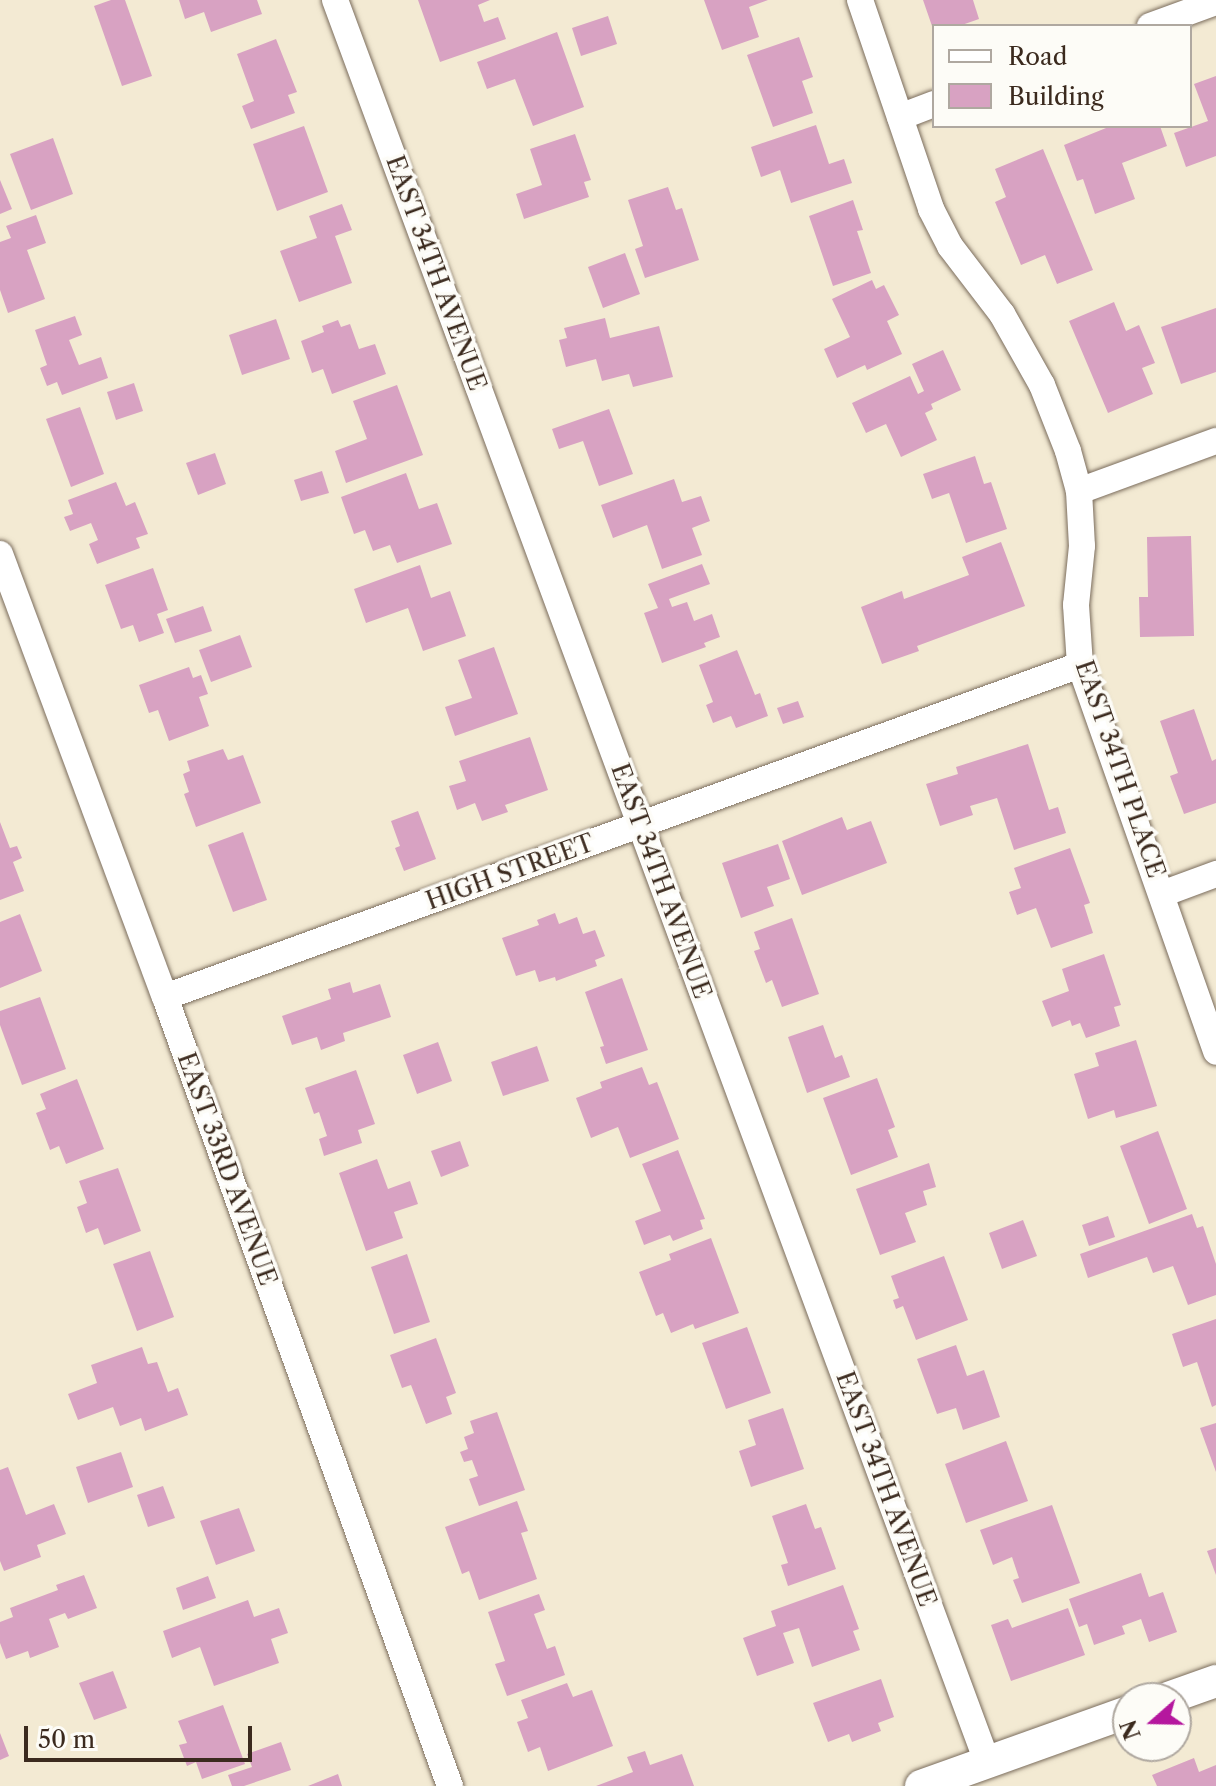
<!DOCTYPE html>
<html>
<head>
<meta charset="utf-8">
<style>
  body { margin:0 }
  #map { position:relative; width:1216px; height:1786px; overflow:hidden; background:#f3ead3; font-family:"Libre Caslon Text",serif }
  div>[style] { position:absolute }
  [style*='--x'] { left:calc(var(--x)*1px); top:calc(var(--y)*1px); width:calc(var(--w)*1px); rotate:calc(var(--a)*1deg) }
  .building>* { inset:0; background:#d8a2c2 }
  .roads { filter:drop-shadow(0 0 2px #7b6d5d) drop-shadow(0 0 2px #7b6d5d) }
  .minor>* { height:26px; margin:-13px; padding:0 13px; transform-origin:13px; border-radius:13px; background:#fff }
  .tertiary>* { height:32px; margin:-16px; padding:0 16px; transform-origin:16px; border-radius:16px; background:#fff }
  span { translate:-50% -50%; white-space:nowrap; text-align:center; line-height:1.15; -webkit-text-stroke:7px #fdfcf7; paint-order:stroke }
  .street-label { font-size:24px; color:#3b2a1e }
  .legend { position:absolute; left:932px; top:24px; width:260px; height:104px; box-sizing:border-box; background:#fdfcf7; border:2px solid #afa8a0; margin:0; padding:10px 14px; list-style:none; font-size:24px; color:#3b2a1e }
  .legend li { display:flex; align-items:center; gap:16px; height:40px }
  .legend b { width:40px; border:2px solid #afa8a0 }
  .north { position:absolute; left:1112px; top:1682px; width:80px; height:80px; box-sizing:border-box; background:#fdfcf7; border:2px solid #afa8a0; border-radius:50%; rotate:250deg; font-size:22px; font-weight:700; line-height:32px; text-align:center; color:#3b2a1e }
  .north::after { content:''; display:block; margin:auto; width:28px; height:36px; background:#b5179e; clip-path:polygon(50% 0,100% 100%,50% 72%,0 100%) }
  .scale { position:absolute; left:24px; top:1726px; width:228px; height:36px; box-sizing:border-box; border:4px solid #3b2a1e; border-top:0; padding-left:10px; font-size:24px; line-height:28px; white-space:nowrap; color:#3b2a1e; -webkit-text-stroke:6px #fdfcf7; paint-order:stroke }
</style>
</head>
<body>
<div id="map">
  <div class="building">
    <div style="clip-path:polygon(111px 0,125px 0,152px 76px,122px 86px,94px 6px)"></div>
    <div style="clip-path:polygon(179px 0,257px 0,262px 14px,211px 32px,204px 12px,185px 19px)"></div>
    <div style="clip-path:polygon(418px 0,490px 0,478px 5px,484px 22px,498px 17px,506px 39px,440px 62px)"></div>
    <div style="clip-path:polygon(704px 0,768px 0,749px 7px,759px 37px,722px 50px)"></div>
    <div style="clip-path:polygon(923px 0,973px 0,979px 19px,959px 26px,932px 26px)"></div>
    <div style="clip-path:polygon(608px 16px,617px 44px,581px 56px,572px 28px)"></div>
    <div style="clip-path:polygon(557px 32px,584px 107px,533px 126px,515px 79px,487px 89px,477px 62px)"></div>
    <div style="clip-path:polygon(799px 37px,813px 77px,802px 81px,813px 113px,773px 127px,747px 55px)"></div>
    <div style="clip-path:polygon(276px 39px,297px 92px,288px 95px,295px 113px,251px 129px,242px 106px,254px 101px,237px 54px)"></div>
    <div style="clip-path:polygon(1216px 76px,1216px 156px,1186px 167px,1174px 133px,1208px 121px,1194px 84px)"></div>
    <div style="clip-path:polygon(816px 125px,829px 164px,844px 159px,852px 183px,791px 203px,780px 170px,761px 177px,751px 147px)"></div>
    <div style="clip-path:polygon(304px 126px,328px 192px,277px 211px,253px 144px)"></div>
    <div style="clip-path:polygon(1111px 126px,1160px 126px,1167px 146px,1122px 163px,1135px 199px,1095px 214px,1083px 179px,1077px 181px,1064px 145px)"></div>
    <div style="clip-path:polygon(575px 134px,591px 180px,584px 182px,589px 197px,524px 219px,516px 194px,542px 185px,530px 149px)"></div>
    <div style="clip-path:polygon(53px 138px,73px 194px,31px 210px,10px 154px)"></div>
    <div style="clip-path:polygon(1043px 149px,1093px 270px,1057px 284px,1045px 255px,1021px 265px,995px 202px,1006px 197px,995px 169px)"></div>
    <div style="clip-path:polygon(0 180px,12px 209px,0 214px)"></div>
    <div style="clip-path:polygon(668px 187px,676px 210px,682px 208px,699px 260px,645px 278px,635px 249px,643px 246px,628px 200px)"></div>
    <div style="clip-path:polygon(853px 200px,863px 230px,857px 231px,871px 273px,833px 286px,809px 216px)"></div>
    <div style="clip-path:polygon(342px 204px,352px 230px,335px 236px,352px 283px,299px 302px,280px 251px,317px 238px,309px 216px)"></div>
    <div style="clip-path:polygon(36px 215px,46px 243px,27px 250px,45px 299px,8px 313px,0 290px,0 242px,11px 238px,6px 226px)"></div>
    <div style="clip-path:polygon(625px 253px,640px 294px,603px 308px,588px 267px)"></div>
    <div style="clip-path:polygon(872px 280px,876px 289px,884px 285px,899px 315px,887px 321px,902px 354px,867px 370px,865px 365px,837px 378px,824px 349px,850px 337px,832px 299px)"></div>
    <div style="clip-path:polygon(1114px 302px,1126px 331px,1139px 325px,1155px 363px,1142px 368px,1153px 394px,1108px 413px,1069px 321px)"></div>
    <div style="clip-path:polygon(1216px 308px,1216px 372px,1181px 384px,1161px 327px)"></div>
    <div style="clip-path:polygon(75px 316px,82px 335px,69px 340px,79px 365px,101px 357px,108px 378px,62px 395px,57px 382px,47px 386px,40px 368px,47px 365px,35px 330px)"></div>
    <div style="clip-path:polygon(605px 318px,610px 338px,659px 326px,673px 377px,633px 387px,629px 374px,602px 381px,596px 359px,566px 367px,559px 340px,567px 338px,564px 328px)"></div>
    <div style="clip-path:polygon(276px 319px,290px 359px,242px 375px,229px 335px)"></div>
    <div style="clip-path:polygon(338px 320px,341px 327px,350px 324px,359px 349px,375px 344px,386px 374px,332px 394px,323px 369px,312px 373px,301px 341px,324px 332px,322px 326px)"></div>
    <div style="clip-path:polygon(943px 350px,961px 390px,931px 404px,933px 409px,925px 413px,937px 440px,901px 457px,886px 424px,866px 433px,852px 403px,910px 376px,918px 394px,924px 391px,912px 364px)"></div>
    <div style="clip-path:polygon(134px 383px,143px 411px,116px 420px,107px 392px)"></div>
    <div style="clip-path:polygon(397px 385px,423px 455px,346px 483px,335px 451px,367px 439px,353px 401px)"></div>
    <div style="clip-path:polygon(80px 407px,104px 474px,71px 487px,46px 419px)"></div>
    <div style="clip-path:polygon(609px 409px,633px 474px,599px 486px,583px 441px,559px 449px,552px 429px)"></div>
    <div style="clip-path:polygon(215px 453px,226px 484px,198px 495px,186px 463px)"></div>
    <div style="clip-path:polygon(975px 456px,984px 484px,991px 482px,1007px 529px,966px 543px,949px 493px,932px 499px,923px 474px)"></div>
    <div style="clip-path:polygon(322px 471px,329px 493px,301px 501px,294px 480px)"></div>
    <div style="clip-path:polygon(406px 473px,419px 509px,437px 503px,452px 544px,397px 563px,390px 545px,373px 551px,365px 530px,354px 534px,341px 497px)"></div>
    <div style="clip-path:polygon(674px 479px,682px 502px,701px 496px,710px 521px,692px 528px,702px 555px,662px 569px,647px 525px,613px 538px,601px 505px)"></div>
    <div style="clip-path:polygon(116px 482px,126px 506px,135px 502px,148px 534px,136px 538px,140px 548px,97px 564px,89px 544px,98px 540px,91px 523px,70px 531px,64px 517px,73px 514px,68px 500px)"></div>
    <div style="clip-path:polygon(1191px 536px,1194px 636px,1140px 637px,1139px 597px,1148px 597px,1147px 537px)"></div>
    <div style="clip-path:polygon(1001px 542px,1025px 606px,917px 646px,919px 651px,882px 664px,861px 607px,902px 591px,904px 599px,969px 575px,962px 557px)"></div>
    <div style="clip-path:polygon(702px 564px,710px 584px,669px 599px,672px 607px,687px 602px,694px 621px,712px 614px,720px 637px,704px 643px,706px 647px,662px 663px,644px 613px,658px 608px,648px 584px)"></div>
    <div style="clip-path:polygon(420px 565px,431px 598px,450px 591px,466px 636px,423px 651px,408px 608px,366px 623px,354px 589px)"></div>
    <div style="clip-path:polygon(153px 568px,168px 610px,157px 614px,164px 633px,139px 642px,133px 625px,121px 629px,105px 585px)"></div>
    <div style="clip-path:polygon(203px 606px,212px 631px,175px 643px,166px 619px)"></div>
    <div style="clip-path:polygon(240px 635px,252px 667px,211px 682px,199px 650px)"></div>
    <div style="clip-path:polygon(494px 647px,518px 714px,455px 736px,445px 707px,472px 698px,458px 660px)"></div>
    <div style="clip-path:polygon(737px 650px,755px 695px,760px 693px,768px 716px,736px 728px,731px 716px,713px 723px,706px 705px,713px 702px,699px 665px)"></div>
    <div style="clip-path:polygon(189px 667px,193px 678px,201px 675px,208px 694px,199px 697px,209px 726px,169px 741px,158px 710px,149px 713px,139px 685px)"></div>
    <div style="clip-path:polygon(798px 701px,804px 717px,783px 724px,777px 708px)"></div>
    <div style="clip-path:polygon(1194px 709px,1212px 761px,1216px 759px,1216px 803px,1184px 814px,1170px 776px,1178px 773px,1160px 721px)"></div>
    <div style="clip-path:polygon(530px 737px,548px 790px,505px 805px,508px 812px,482px 821px,475px 803px,457px 810px,449px 786px,466px 781px,459px 761px)"></div>
    <div style="clip-path:polygon(1028px 744px,1049px 810px,1058px 807px,1066px 833px,1014px 850px,997px 798px,970px 806px,973px 815px,940px 826px,926px 784px,958px 774px,956px 767px)"></div>
    <div style="clip-path:polygon(223px 749px,228px 760px,243px 755px,261px 803px,196px 827px,184px 794px,189px 792px,183px 774px,190px 771px,187px 761px)"></div>
    <div style="clip-path:polygon(418px 811px,436px 859px,404px 871px,395px 848px,400px 846px,391px 821px)"></div>
    <div style="clip-path:polygon(842px 817px,847px 830px,871px 821px,887px 863px,802px 895px,782px 841px)"></div>
    <div style="clip-path:polygon(0 822px,10px 848px,17px 846px,22px 858px,13px 862px,24px 891px,0 900px)"></div>
    <div style="clip-path:polygon(243px 832px,267px 900px,233px 912px,208px 845px)"></div>
    <div style="clip-path:polygon(778px 844px,790px 879px,767px 887px,774px 906px,741px 918px,722px 863px)"></div>
    <div style="clip-path:polygon(1070px 848px,1090px 903px,1084px 905px,1093px 933px,1051px 948px,1036px 908px,1017px 915px,1009px 892px,1021px 888px,1014px 868px)"></div>
    <div style="clip-path:polygon(555px 913px,559px 924px,577px 917px,583px 934px,595px 930px,605px 956px,595px 960px,597px 966px,556px 981px,555px 977px,539px 982px,535px 970px,516px 976px,502px 938px,539px 925px,537px 920px)"></div>
    <div style="clip-path:polygon(20px 914px,42px 971px,0 988px,0 922px)"></div>
    <div style="clip-path:polygon(792px 918px,819px 994px,782px 1007px,772px 980px,766px 983px,754px 951px,760px 949px,754px 932px)"></div>
    <div style="clip-path:polygon(1104px 954px,1121px 1005px,1114px 1007px,1120px 1026px,1086px 1038px,1080px 1023px,1072px 1026px,1070px 1020px,1052px 1027px,1042px 1001px,1069px 991px,1062px 969px)"></div>
    <div style="clip-path:polygon(622px 978px,648px 1050px,606px 1064px,600px 1047px,604px 1046px,585px 992px)"></div>
    <div style="clip-path:polygon(350px 982px,353px 993px,380px 984px,391px 1017px,343px 1033px,345px 1041px,321px 1050px,317px 1037px,292px 1045px,282px 1016px,331px 999px,328px 989px)"></div>
    <div style="clip-path:polygon(40px 997px,66px 1069px,22px 1085px,0 1025px,0 1011px)"></div>
    <div style="clip-path:polygon(823px 1025px,835px 1058px,842px 1055px,850px 1077px,807px 1093px,788px 1037px)"></div>
    <div style="clip-path:polygon(1136px 1040px,1157px 1106px,1116px 1118px,1114px 1110px,1088px 1119px,1074px 1074px,1099px 1066px,1095px 1053px)"></div>
    <div style="clip-path:polygon(438px 1042px,452px 1081px,417px 1094px,403px 1055px)"></div>
    <div style="clip-path:polygon(537px 1046px,549px 1081px,503px 1096px,491px 1062px)"></div>
    <div style="clip-path:polygon(642px 1067px,649px 1085px,657px 1082px,679px 1139px,630px 1158px,618px 1127px,591px 1138px,576px 1098px,602px 1088px,600px 1082px)"></div>
    <div style="clip-path:polygon(356px 1070px,375px 1124px,358px 1130px,362px 1143px,324px 1156px,319px 1139px,327px 1136px,319px 1112px,314px 1114px,305px 1088px)"></div>
    <div style="clip-path:polygon(877px 1078px,895px 1127px,888px 1130px,898px 1157px,851px 1175px,823px 1098px)"></div>
    <div style="clip-path:polygon(77px 1079px,104px 1149px,66px 1164px,59px 1146px,50px 1150px,36px 1113px,46px 1109px,40px 1094px)"></div>
    <div style="clip-path:polygon(1158px 1131px,1187px 1209px,1149px 1224px,1120px 1146px)"></div>
    <div style="clip-path:polygon(460px 1141px,469px 1166px,441px 1177px,431px 1151px)"></div>
    <div style="clip-path:polygon(678px 1150px,705px 1219px,700px 1220px,703px 1229px,673px 1241px,670px 1235px,644px 1245px,635px 1221px,661px 1211px,642px 1164px)"></div>
    <div style="clip-path:polygon(377px 1159px,388px 1189px,410px 1181px,418px 1204px,394px 1212px,403px 1238px,366px 1251px,339px 1173px)"></div>
    <div style="clip-path:polygon(929px 1163px,936px 1187px,923px 1191px,927px 1205px,905px 1213px,916px 1242px,880px 1255px,856px 1189px)"></div>
    <div style="clip-path:polygon(118px 1168px,141px 1231px,104px 1245px,98px 1228px,86px 1233px,77px 1207px,87px 1203px,79px 1181px)"></div>
    <div style="clip-path:polygon(1192px 1214px,1197px 1228px,1203px 1226px,1216px 1264px,1216px 1295px,1188px 1305px,1173px 1266px,1153px 1273px,1147px 1257px,1088px 1278px,1080px 1254px)"></div>
    <div style="clip-path:polygon(1108px 1216px,1115px 1237px,1089px 1246px,1082px 1225px)"></div>
    <div style="clip-path:polygon(1023px 1220px,1037px 1256px,1002px 1269px,989px 1233px)"></div>
    <div style="clip-path:polygon(711px 1238px,739px 1313px,695px 1329px,693px 1324px,671px 1333px,663px 1313px,656px 1316px,639px 1272px,671px 1260px,669px 1254px)"></div>
    <div style="clip-path:polygon(150px 1251px,174px 1317px,137px 1331px,113px 1264px)"></div>
    <div style="clip-path:polygon(407px 1254px,430px 1322px,394px 1334px,371px 1267px)"></div>
    <div style="clip-path:polygon(944px 1256px,968px 1320px,916px 1340px,903px 1306px,896px 1309px,893px 1300px,899px 1298px,891px 1276px)"></div>
    <div style="clip-path:polygon(1216px 1319px,1216px 1405px,1212px 1407px,1197px 1362px,1183px 1367px,1172px 1334px)"></div>
    <div style="clip-path:polygon(747px 1327px,771px 1393px,726px 1409px,702px 1343px)"></div>
    <div style="clip-path:polygon(436px 1338px,456px 1393px,446px 1397px,452px 1414px,426px 1424px,411px 1385px,402px 1388px,390px 1355px)"></div>
    <div style="clip-path:polygon(956px 1345px,967px 1376px,984px 1370px,1000px 1417px,963px 1430px,956px 1408px,937px 1414px,917px 1359px)"></div>
    <div style="clip-path:polygon(142px 1347px,148px 1364px,157px 1362px,168px 1392px,178px 1388px,188px 1415px,145px 1431px,141px 1418px,120px 1426px,113px 1407px,78px 1420px,68px 1394px,97px 1383px,91px 1365px)"></div>
    <div style="clip-path:polygon(783px 1408px,804px 1469px,751px 1487px,739px 1451px,756px 1445px,748px 1420px)"></div>
    <div style="clip-path:polygon(497px 1412px,525px 1490px,479px 1506px,469px 1479px,478px 1476px,472px 1460px,464px 1462px,460px 1452px,468px 1449px,464px 1437px,474px 1433px,470px 1421px)"></div>
    <div style="clip-path:polygon(1216px 1423px,1216px 1472px,1200px 1428px)"></div>
    <div style="clip-path:polygon(1006px 1441px,1028px 1501px,966px 1523px,945px 1464px)"></div>
    <div style="clip-path:polygon(121px 1452px,133px 1487px,88px 1503px,76px 1467px)"></div>
    <div style="clip-path:polygon(8px 1467px,26px 1515px,54px 1504px,66px 1534px,37px 1545px,41px 1557px,4px 1571px,0 1561px,0 1470px)"></div>
    <div style="clip-path:polygon(163px 1486px,175px 1518px,148px 1527px,137px 1495px)"></div>
    <div style="clip-path:polygon(517px 1501px,528px 1531px,521px 1533px,537px 1579px,479px 1600px,469px 1571px,462px 1574px,445px 1527px)"></div>
    <div style="clip-path:polygon(806px 1504px,815px 1529px,821px 1527px,836px 1569px,788px 1586px,781px 1565px,788px 1563px,772px 1516px)"></div>
    <div style="clip-path:polygon(1052px 1505px,1080px 1583px,1022px 1603px,1013px 1580px,1019px 1578px,1012px 1557px,993px 1565px,980px 1530px)"></div>
    <div style="clip-path:polygon(239px 1508px,255px 1551px,216px 1565px,200px 1521px)"></div>
    <div style="clip-path:polygon(1216px 1548px,1216px 1575px,1207px 1551px)"></div>
    <div style="clip-path:polygon(1141px 1573px,1149px 1597px,1163px 1592px,1177px 1632px,1149px 1642px,1141px 1619px,1122px 1626px,1125px 1634px,1094px 1645px,1087px 1624px,1079px 1627px,1069px 1599px)"></div>
    <div style="clip-path:polygon(84px 1575px,97px 1608px,68px 1619px,65px 1613px,49px 1619px,59px 1647px,30px 1658px,28px 1651px,6px 1659px,0 1643px,0 1622px,13px 1617px,10px 1608px,58px 1590px,56px 1585px)"></div>
    <div style="clip-path:polygon(208px 1576px,216px 1598px,183px 1610px,176px 1588px)"></div>
    <div style="clip-path:polygon(843px 1585px,859px 1629px,853px 1631px,860px 1650px,812px 1667px,799px 1628px,783px 1633px,794px 1663px,757px 1676px,743px 1638px,776px 1626px,771px 1611px)"></div>
    <div style="clip-path:polygon(539px 1594px,545px 1610px,534px 1614px,547px 1649px,555px 1646px,565px 1675px,507px 1696px,495px 1664px,505px 1661px,488px 1612px)"></div>
    <div style="clip-path:polygon(248px 1600px,254px 1617px,279px 1608px,288px 1633px,271px 1639px,279px 1663px,214px 1686px,200px 1647px,172px 1658px,163px 1631px)"></div>
    <div style="clip-path:polygon(1068px 1608px,1085px 1655px,1011px 1681px,991px 1625px,1008px 1619px,1012px 1628px)"></div>
    <div style="clip-path:polygon(113px 1671px,127px 1708px,94px 1720px,79px 1683px)"></div>
    <div style="clip-path:polygon(881px 1679px,894px 1717px,878px 1723px,881px 1731px,852px 1742px,849px 1734px,828px 1742px,813px 1703px)"></div>
    <div style="clip-path:polygon(567px 1683px,573px 1697px,592px 1690px,613px 1746px,548px 1771px,540px 1747px,528px 1752px,517px 1722px,528px 1718px,521px 1700px)"></div>
    <div style="clip-path:polygon(223px 1705px,245px 1764px,202px 1779px,196px 1762px,187px 1766px,179px 1745px,187px 1743px,178px 1721px)"></div>
    <div style="clip-path:polygon(0 1733px,9px 1756px,0 1760px)"></div>
    <div style="clip-path:polygon(281px 1742px,291px 1770px,244px 1786px,232px 1786px,228px 1775px,252px 1767px,247px 1754px)"></div>
    <div style="clip-path:polygon(645px 1751px,650px 1765px,682px 1754px,694px 1786px,596px 1786px,633px 1772px,627px 1757px)"></div>
    <div style="clip-path:polygon(1194px 1758px,1199px 1772px,1216px 1765px,1216px 1786px,1157px 1786px,1152px 1775px)"></div>
    <div style="clip-path:polygon(338px 1774px,342px 1786px,308px 1786px)"></div>
  </div>
  <div class="roads">
    <div class="minor">
      <div style="--x:335;--y:0;--w:1879;--a:69.69"></div>
      <div style="--x:860;--y:0;--w:221;--a:71.2"></div>
      <div style="--x:931;--y:209;--w:42;--a:62.8"></div>
      <div style="--x:950;--y:246;--w:86;--a:52.6"></div>
      <div style="--x:1002;--y:314;--w:81;--a:60.6"></div>
      <div style="--x:1042;--y:385;--w:71;--a:68.5"></div>
      <div style="--x:1068;--y:451;--w:41;--a:74.6"></div>
      <div style="--x:1079;--y:491;--w:55;--a:86.9"></div>
      <div style="--x:1082;--y:546;--w:59;--a:95.8"></div>
      <div style="--x:1076;--y:605;--w:60;--a:86.2"></div>
      <div style="--x:1080;--y:665;--w:410;--a:70.6"></div>
      <div style="--x:1150;--y:26;--w:70;--a:-20"></div>
      <div style="--x:900;--y:117;--w:36;--a:-21"></div>
      <div style="--x:1079;--y:491;--w:146;--a:-20.1"></div>
      <div style="--x:0;--y:554;--w:473;--a:69.6"></div>
      <div style="--x:165;--y:997;--w:839;--a:70.14"></div>
      <div style="--x:1162;--y:894;--w:58;--a:-20.3"></div>
      <div style="--x:165;--y:997;--w:973;--a:-19.94"></div>
    </div>
    <div class="tertiary">
      <div style="--x:1168;--y:1698;--w:51;--a:-19.5"></div>
      <div style="--x:921;--y:1786;--w:220;--a:-19.7"></div>
    </div>
  </div>
  <div class="street-label">
    <span style="left:436px;top:273px;rotate:70deg">EAST 34TH AVENUE</span>
    <span style="left:1120px;top:769px;rotate:71deg">EAST 34TH PLACE</span>
    <span style="left:510px;top:872px;rotate:-20deg">HIGH STREET</span>
    <span style="left:661px;top:881px;rotate:70deg">EAST 34TH AVENUE</span>
    <span style="left:227px;top:1169px;rotate:70deg">EAST 33RD AVENUE</span>
    <span style="left:886px;top:1489px;rotate:70deg">EAST 34TH AVENUE</span>
  </div>
  <ul class="legend">
  <li><b style="height:10px;background:#fff"></b>Road</li>
  <li><b style="height:22px;background:#d8a2c2"></b>Building</li>
  </ul>
  <div class="north">N</div>
  <div class="scale">50 m</div>
</div>
</body>
</html>
